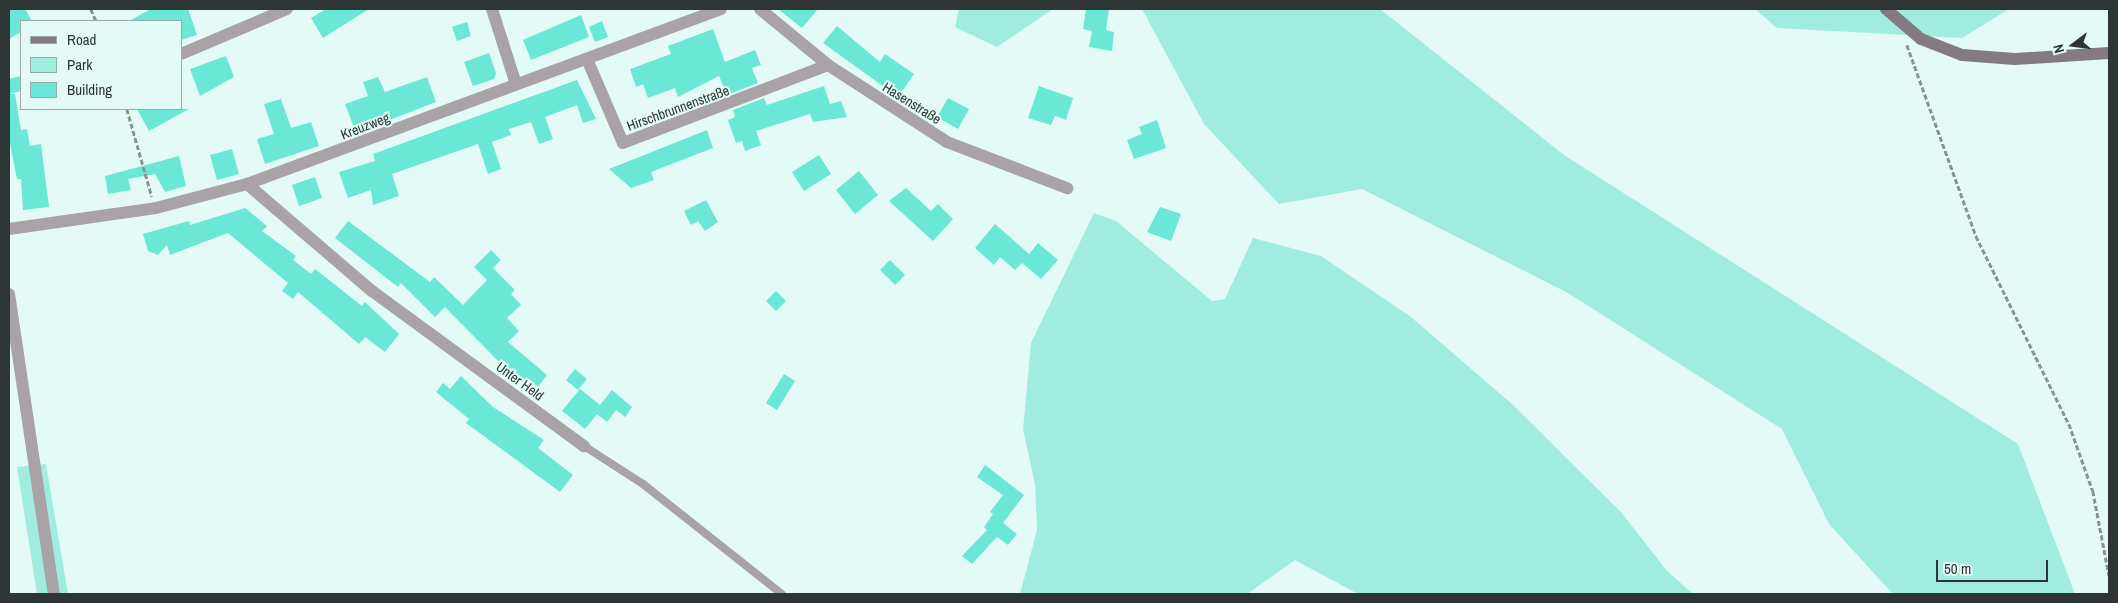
<!DOCTYPE html>
<html>
<head>
<meta charset="utf-8">
<style>
  body { margin:0 }
  #map { position:relative; width:2118px; height:603px; overflow:hidden; background:#e3faf6; font-family:"Archivo Narrow",sans-serif }
  div>[style] { position:absolute }
  [style*='--x'] { left:calc(var(--x)*1px); top:calc(var(--y)*1px); width:calc(var(--w)*1px); rotate:calc(var(--a)*1deg) }
  .green>* { inset:0; background:#a0ede0 }
  .building>* { inset:0; background:#6be8d5 }
  .path>* { height:2.5px; margin-top:-1.25px; transform-origin:0; background:repeating-linear-gradient(90deg,#859592 0 5px,transparent 0 7.5px) }
  .service>* { height:8px; margin:-4px; padding:0 4px; transform-origin:4px; border-radius:4px; background:#a9a2a7 }
  .minor>* { height:12px; margin:-6px; padding:0 6px; transform-origin:6px; border-radius:6px; background:#a9a2a7 }
  .secondary>* { height:12px; margin:-6px; padding:0 6px; transform-origin:6px; border-radius:6px; background:#847a82 }
  span { translate:-50% -50%; white-space:nowrap; text-align:center; line-height:1.15; -webkit-text-stroke:4px #e3faf6; paint-order:stroke }
  .street-label { font-size:14px; color:#2d3634 }
  .frame { position:absolute; inset:0; border:10px solid #2d3634; pointer-events:none }
  .legend { position:absolute; left:20px; top:20px; width:162px; height:90px; box-sizing:border-box; background:#e3faf6; border:1px solid #9aaca8; margin:0; padding:6px 9px; list-style:none; font-size:15px; color:#2d3634 }
  .legend li { display:flex; align-items:center; gap:10px; height:25px }
  .legend b { width:25px; border:1px solid #9aaca8 }
  .north { position:absolute; left:2048px; top:20px; width:50px; height:50px; -webkit-text-stroke:4px #e3faf6; paint-order:stroke; rotate:255deg; font-size:14px; font-weight:700; line-height:20px; text-align:center; color:#2d3634 }
  .north::after { content:''; display:block; margin:auto; width:18px; height:22px; background:#2d3634; clip-path:polygon(50% 0,100% 100%,50% 72%,0 100%) }
  .scale { position:absolute; left:1936px; top:560px; width:112px; height:22px; box-sizing:border-box; border:2px solid #2d3634; border-top:0; padding-left:6px; font-size:15px; line-height:18px; white-space:nowrap; color:#2d3634; -webkit-text-stroke:4px #e3faf6; paint-order:stroke }
</style>
</head>
<body>
<div id="map">
  <div class="green">
    <div style="clip-path:polygon(959px 9px,1053px 9px,997px 47px,955px 27px)"></div>
    <div style="clip-path:polygon(1142px 9px,1380px 9px,1564px 155px,2018px 444px,2075px 594px,1893px 594px,1829px 524px,1782px 429px,1568px 293px,1362px 189px,1279px 204px,1204px 124px)"></div>
    <div style="clip-path:polygon(1755px 9px,2009px 9px,1962px 38px,1777px 28px)"></div>
    <div style="clip-path:polygon(1094px 213px,1116px 221px,1212px 301px,1225px 299px,1253px 238px,1321px 256px,1411px 317px,1513px 405px,1621px 512px,1667px 571px,1693px 594px,1358px 594px,1295px 560px,1247px 594px,1020px 594px,1037px 530px,1035px 484px,1023px 430px,1031px 343px)"></div>
    <div style="clip-path:polygon(46px 464px,68px 594px,37px 594px,17px 467px)"></div>
  </div>
  <div class="building">
    <div style="clip-path:polygon(9px 9px,25px 9px,32px 21px,21px 21px,21px 32px,9px 39px)"></div>
    <div style="clip-path:polygon(151px 9px,188px 9px,197px 35px,181px 40px,181px 21px,129px 21px)"></div>
    <div style="clip-path:polygon(326px 9px,369px 9px,323px 38px,311px 18px)"></div>
    <div style="clip-path:polygon(778px 9px,818px 9px,802px 28px)"></div>
    <div style="clip-path:polygon(1086px 9px,1109px 9px,1106px 30px,1114px 32px,1112px 51px,1089px 47px,1092px 31px,1083px 29px)"></div>
    <div style="clip-path:polygon(581px 15px,589px 37px,531px 60px,523px 40px)"></div>
    <div style="clip-path:polygon(602px 21px,608px 37px,595px 42px,589px 27px)"></div>
    <div style="clip-path:polygon(467px 22px,471px 36px,457px 41px,452px 27px)"></div>
    <div style="clip-path:polygon(837px 26px,880px 62px,885px 54px,914px 74px,898px 97px,823px 43px)"></div>
    <div style="clip-path:polygon(713px 29px,725px 62px,755px 50px,761px 65px,752px 68px,758px 83px,727px 95px,719px 76px,678px 97px,675px 88px,648px 98px,643px 84px,636px 87px,630px 69px,671px 54px,668px 46px)"></div>
    <div style="clip-path:polygon(489px 53px,496px 73px,494px 79px,473px 86px,464px 62px)"></div>
    <div style="clip-path:polygon(226px 56px,234px 77px,200px 96px,190px 69px)"></div>
    <div style="clip-path:polygon(21px 76px,21px 91px,9px 94px,9px 79px)"></div>
    <div style="clip-path:polygon(378px 77px,385px 92px,427px 77px,436px 102px,356px 133px,345px 104px,368px 96px,363px 82px)"></div>
    <div style="clip-path:polygon(577px 80px,596px 119px,583px 123px,577px 105px,545px 117px,553px 139px,539px 144px,531px 122px,509px 129px,511px 135px,492px 142px,501px 169px,488px 174px,478px 144px,392px 174px,399px 196px,373px 205px,371px 190px,348px 198px,339px 172px,375px 161px,373px 154px)"></div>
    <div style="clip-path:polygon(824px 86px,830px 104px,841px 101px,847px 117px,813px 122px,810px 114px,756px 131px,761px 145px,745px 151px,742px 141px,736px 143px,728px 120px,735px 117px,733px 110px,764px 98px,767px 105px)"></div>
    <div style="clip-path:polygon(1039px 86px,1073px 98px,1066px 120px,1055px 116px,1051px 125px,1028px 118px)"></div>
    <div style="clip-path:polygon(9px 94px,15px 94px,21px 130px,27px 129px,30px 146px,41px 144px,49px 207px,23px 210px,21px 179px,17px 179px,9px 139px)"></div>
    <div style="clip-path:polygon(948px 98px,969px 109px,958px 129px,937px 117px)"></div>
    <div style="clip-path:polygon(281px 99px,291px 128px,311px 122px,319px 146px,265px 164px,257px 139px,274px 134px,264px 104px)"></div>
    <div style="clip-path:polygon(137px 109px,189px 109px,149px 131px)"></div>
    <div style="clip-path:polygon(1157px 120px,1166px 148px,1134px 159px,1127px 140px,1142px 134px,1139px 127px)"></div>
    <div style="clip-path:polygon(707px 130px,713px 148px,651px 172px,654px 180px,631px 188px,609px 169px)"></div>
    <div style="clip-path:polygon(232px 149px,239px 174px,217px 180px,210px 155px)"></div>
    <div style="clip-path:polygon(819px 155px,831px 174px,804px 191px,792px 172px)"></div>
    <div style="clip-path:polygon(179px 156px,186px 186px,165px 192px,155px 174px,128px 179px,131px 190px,108px 194px,105px 176px)"></div>
    <div style="clip-path:polygon(859px 171px,878px 195px,855px 214px,836px 190px)"></div>
    <div style="clip-path:polygon(315px 177px,322px 198px,299px 206px,292px 185px)"></div>
    <div style="clip-path:polygon(906px 188px,931px 211px,938px 204px,953px 219px,933px 241px,889px 201px)"></div>
    <div style="clip-path:polygon(706px 200px,718px 222px,705px 231px,698px 221px,691px 225px,684px 211px)"></div>
    <div style="clip-path:polygon(1160px 207px,1181px 214px,1171px 241px,1147px 232px)"></div>
    <div style="clip-path:polygon(245px 208px,267px 226px,262px 231px,296px 256px,293px 260px,311px 274px,315px 269px,362px 306px,365px 302px,399px 334px,385px 352px,365px 337px,359px 344px,298px 292px,293px 299px,282px 291px,288px 283px,228px 233px,170px 255px,167px 245px,158px 255px,148px 251px,143px 234px,189px 221px,190px 225px)"></div>
    <div style="clip-path:polygon(348px 221px,430px 282px,434px 277px,463px 305px,487px 280px,474px 267px,491px 250px,501px 260px,493px 268px,515px 290px,511px 294px,521px 305px,507px 318px,519px 331px,508px 342px,547px 375px,538px 387px,530px 380px,525px 385px,505px 368px,445px 307px,435px 317px,401px 283px,398px 287px,335px 238px)"></div>
    <div style="clip-path:polygon(995px 224px,1029px 254px,1038px 243px,1058px 260px,1041px 279px,1022px 263px,1015px 270px,1000px 257px,994px 265px,975px 248px)"></div>
    <div style="clip-path:polygon(890px 260px,905px 275px,895px 285px,880px 270px)"></div>
    <div style="clip-path:polygon(776px 291px,786px 301px,776px 311px,766px 301px)"></div>
    <div style="clip-path:polygon(575px 369px,587px 379px,578px 390px,566px 380px)"></div>
    <div style="clip-path:polygon(784px 374px,795px 381px,777px 410px,766px 403px)"></div>
    <div style="clip-path:polygon(461px 376px,493px 407px,544px 440px,538px 448px,573px 475px,560px 492px,466px 423px,469px 419px,436px 392px,443px 383px,450px 389px)"></div>
    <div style="clip-path:polygon(580px 389px,600px 405px,612px 390px,632px 407px,625px 417px,616px 410px,607px 422px,597px 414px,585px 429px,562px 411px)"></div>
    <div style="clip-path:polygon(985px 465px,1024px 495px,1003px 523px,1017px 534px,1008px 545px,997px 537px,972px 564px,962px 556px,987px 530px,984px 527px,993px 514px,990px 512px,1003px 495px,977px 477px)"></div>
  </div>
  <div class="path">
    <div style="--x:91;--y:9;--w:13;--a:67"></div>
    <div style="--x:1907;--y:45;--w:203;--a:70.1"></div>
    <div style="--x:1976;--y:236;--w:210;--a:63.7"></div>
    <div style="--x:2069;--y:424;--w:71;--a:70.3"></div>
    <div style="--x:2093;--y:491;--w:86;--a:79.2"></div>
    <div style="--x:127;--y:109;--w:91;--a:74.1"></div>
    <div style="--x:1268;--y:594;--w:22;--a:0"></div>
  </div>
  <div class="service">
    <div style="--x:584;--y:446;--w:70;--a:32.8"></div>
    <div style="--x:643;--y:484;--w:177;--a:38.4"></div>
  </div>
  <div class="minor">
    <div style="--x:492;--y:9;--w:79;--a:72.3"></div>
    <div style="--x:760;--y:9;--w:88;--a:39.5"></div>
    <div style="--x:828;--y:65;--w:142;--a:32.9"></div>
    <div style="--x:947;--y:142;--w:129;--a:21"></div>
    <div style="--x:181;--y:54;--w:115;--a:-23"></div>
    <div style="--x:587;--y:59;--w:91;--a:66.8"></div>
    <div style="--x:623;--y:143;--w:219;--a:-20.8"></div>
    <div style="--x:247;--y:184;--w:165;--a:40.6"></div>
    <div style="--x:372;--y:291;--w:263;--a:36.2"></div>
    <div style="--x:9;--y:229;--w:148;--a:-8.1"></div>
    <div style="--x:156;--y:208;--w:94;--a:-14.8"></div>
    <div style="--x:247;--y:184;--w:505;--a:-20.26"></div>
    <div style="--x:9;--y:294;--w:303;--a:81.5"></div>
  </div>
  <div class="secondary">
    <div style="--x:1886;--y:9;--w:46;--a:40.6"></div>
    <div style="--x:1921;--y:39;--w:44;--a:21.3"></div>
    <div style="--x:1962;--y:55;--w:53;--a:4.3"></div>
    <div style="--x:2015;--y:59;--w:94;--a:-3.7"></div>
  </div>
  <div class="street-label">
    <span style="left:912px;top:103px;rotate:32deg">Hasenstraße</span>
    <span style="left:678px;top:108px;rotate:-20deg">Hirschbrunnenstraße</span>
    <span style="left:365px;top:126px;rotate:-21deg">Kreuzweg</span>
    <span style="left:520px;top:381px;rotate:36deg">Unter Held</span>
  </div>
  <div class="frame"></div>
  <ul class="legend">
  <li><b style="height:6px;background:#847a82"></b>Road</li>
  <li><b style="height:14px;background:#a0ede0"></b>Park</li>
  <li><b style="height:14px;background:#6be8d5"></b>Building</li>
  </ul>
  <div class="north">N</div>
  <div class="scale">50 m</div>
</div>
</body>
</html>
